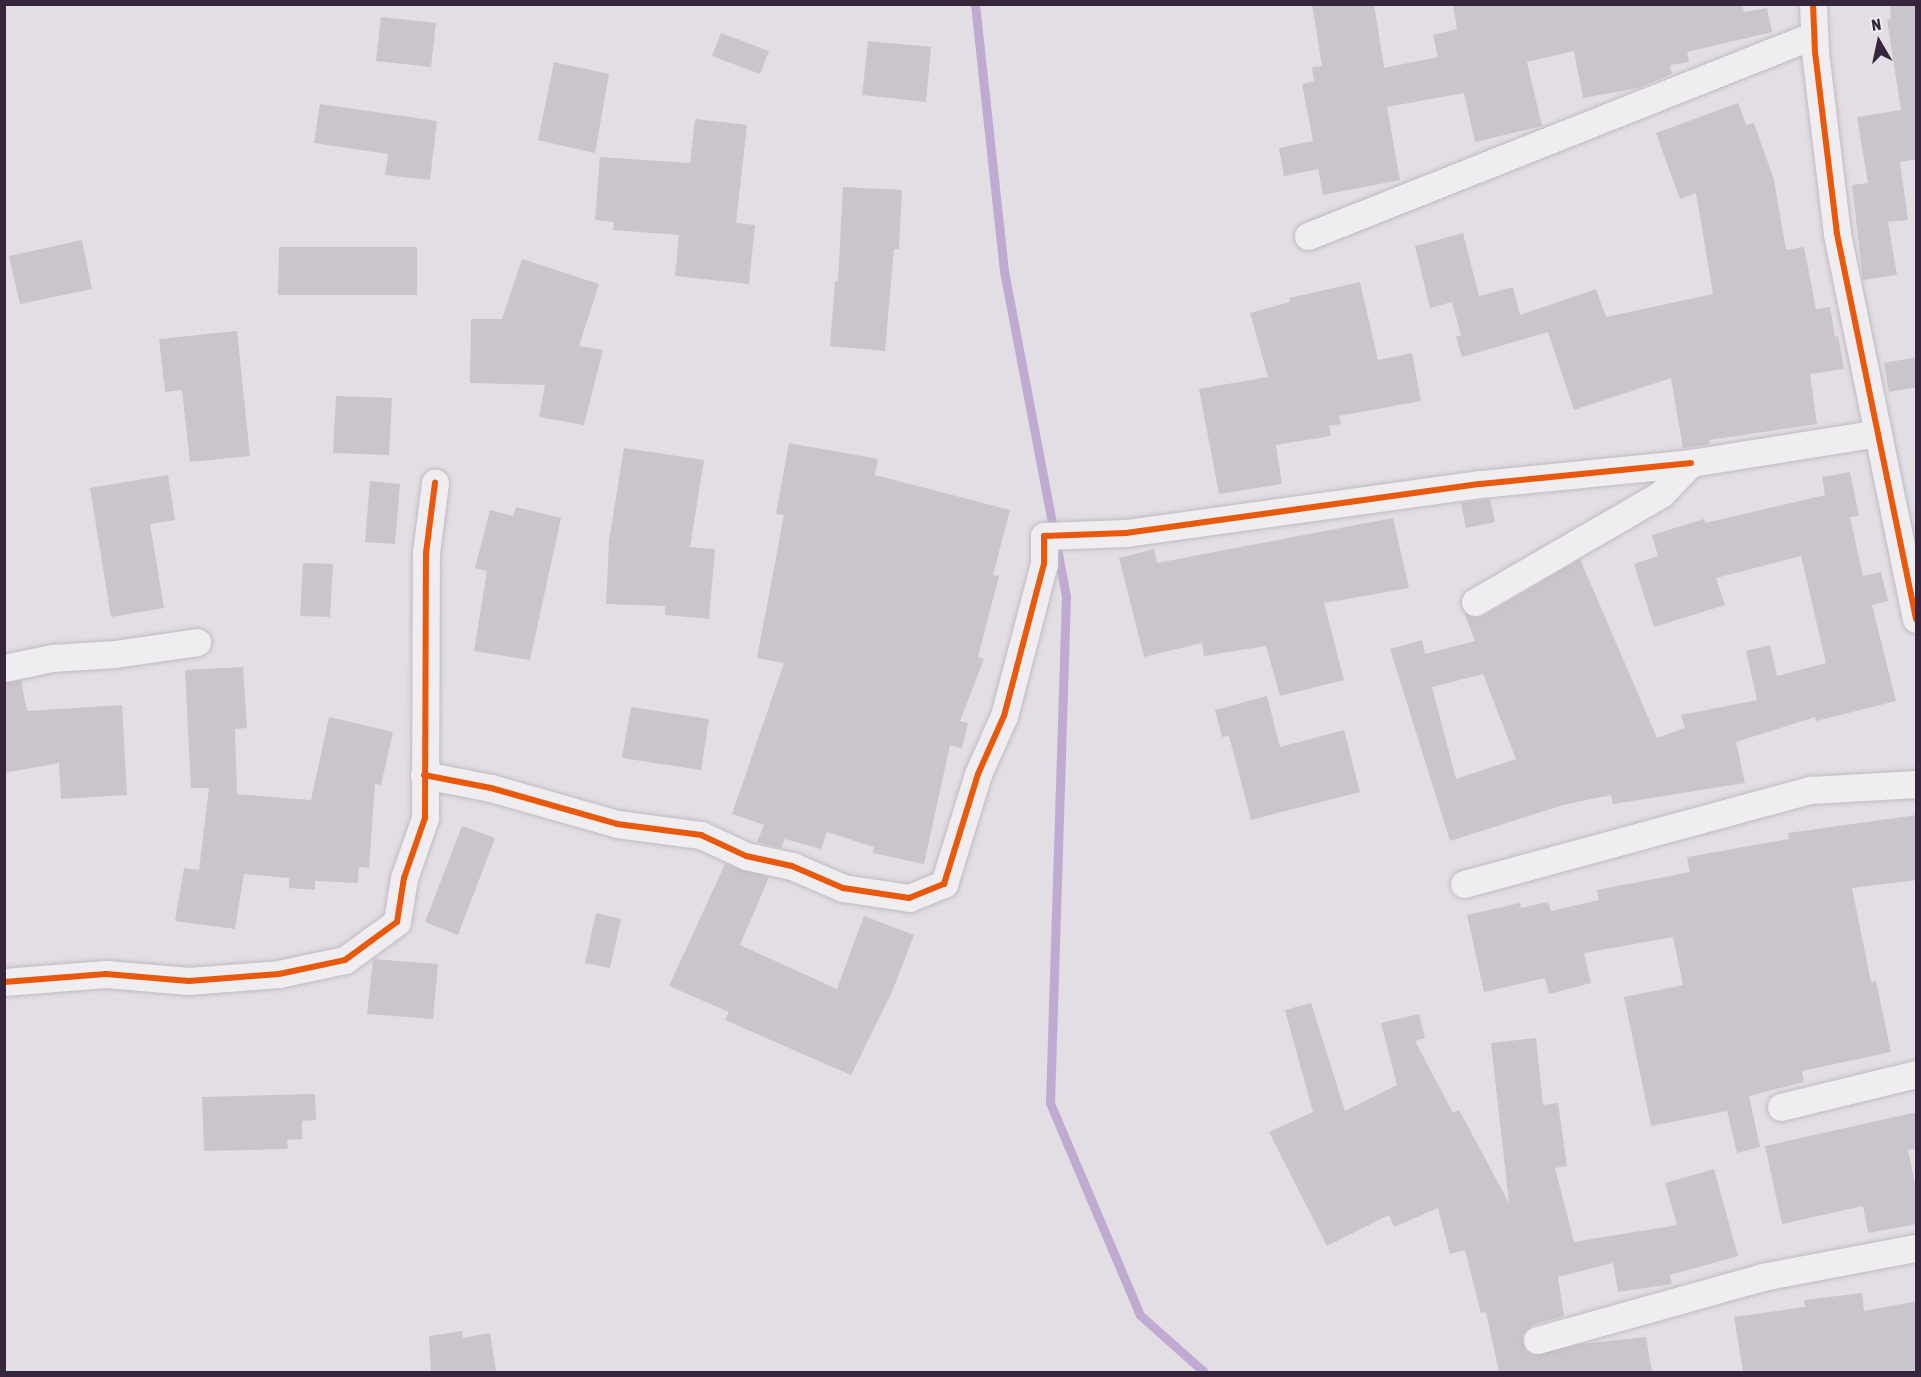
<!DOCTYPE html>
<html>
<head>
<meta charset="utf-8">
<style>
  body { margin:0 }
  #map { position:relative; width:1921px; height:1377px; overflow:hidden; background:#e2dee4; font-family:"Asap Condensed",sans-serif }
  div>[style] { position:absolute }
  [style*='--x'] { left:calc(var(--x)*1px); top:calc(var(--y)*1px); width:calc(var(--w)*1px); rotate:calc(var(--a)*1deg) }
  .stream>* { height:9px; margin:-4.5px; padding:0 4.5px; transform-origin:4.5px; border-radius:4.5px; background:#c0aad1 }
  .building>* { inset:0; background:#cac5cc }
  .roads { filter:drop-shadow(0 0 2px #bfbbc1) drop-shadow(0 0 2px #bfbbc1) }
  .street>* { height:27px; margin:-13.5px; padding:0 13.5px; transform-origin:13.5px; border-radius:13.5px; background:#f0edf1 }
  .cycleway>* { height:6px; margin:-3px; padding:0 3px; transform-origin:3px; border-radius:3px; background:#e8590c }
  span { translate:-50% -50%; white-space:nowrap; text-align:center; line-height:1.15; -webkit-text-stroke:4.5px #f1ebf5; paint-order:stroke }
  .frame { position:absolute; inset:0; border:6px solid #36253d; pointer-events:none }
  .north { position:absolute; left:1849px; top:12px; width:60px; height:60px; -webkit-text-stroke:4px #f1ebf5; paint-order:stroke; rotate:351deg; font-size:16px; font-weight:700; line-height:24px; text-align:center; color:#36253d }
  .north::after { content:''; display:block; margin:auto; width:21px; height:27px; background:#36253d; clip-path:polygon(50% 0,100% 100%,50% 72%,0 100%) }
</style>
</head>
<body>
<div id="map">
  <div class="stream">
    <div style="--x:975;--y:4;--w:269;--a:83.8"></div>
    <div style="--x:1004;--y:271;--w:331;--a:79.2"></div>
    <div style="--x:1066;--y:596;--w:507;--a:91.81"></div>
    <div style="--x:1050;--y:1103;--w:230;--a:67"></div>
    <div style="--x:1140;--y:1315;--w:86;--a:41.7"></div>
  </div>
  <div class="building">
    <div style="clip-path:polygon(1312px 4px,1374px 4px,1384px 68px,1438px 57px,1433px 35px,1457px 29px,1453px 4px,1742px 4px,1744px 12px,1767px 8px,1772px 32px,1687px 52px,1689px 62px,1670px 65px,1672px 74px,1638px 88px,1583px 98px,1574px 51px,1527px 62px,1542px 126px,1475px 142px,1464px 93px,1387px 107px,1400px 180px,1323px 195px,1318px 169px,1284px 176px,1279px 148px,1313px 141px,1302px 84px,1314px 81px,1312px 67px,1322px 66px)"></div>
    <div style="clip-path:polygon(1890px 4px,1917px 4px,1917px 159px,1900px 162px,1908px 220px,1888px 222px,1897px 275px,1863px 280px,1852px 185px,1868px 183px,1857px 117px,1901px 110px,1887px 20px,1891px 19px)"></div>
    <div style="clip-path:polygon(381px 17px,436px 23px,431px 67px,376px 61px)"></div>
    <div style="clip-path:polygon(721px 33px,769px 51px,760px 74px,712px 56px)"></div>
    <div style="clip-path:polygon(868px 41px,931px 47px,926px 102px,862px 95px)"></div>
    <div style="clip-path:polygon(554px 62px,609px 74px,595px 153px,538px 140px)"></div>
    <div style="clip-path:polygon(1738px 103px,1746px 125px,1754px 123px,1774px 180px,1786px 250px,1804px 247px,1816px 309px,1830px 307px,1835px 337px,1838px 336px,1844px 369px,1810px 374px,1817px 424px,1709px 440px,1710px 444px,1683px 448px,1671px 378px,1574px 410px,1548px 332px,1462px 357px,1456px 337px,1461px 335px,1452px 302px,1430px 308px,1415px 246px,1463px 233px,1479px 296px,1513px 287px,1520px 315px,1596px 289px,1606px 317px,1713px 294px,1696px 193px,1680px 199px,1656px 133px)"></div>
    <div style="clip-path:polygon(320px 104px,437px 121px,430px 180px,385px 175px,388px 154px,314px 143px)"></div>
    <div style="clip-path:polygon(695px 119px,747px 125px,736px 223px,755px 225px,749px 284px,675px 276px,679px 235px,613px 230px,614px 222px,595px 220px,600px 157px,690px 163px)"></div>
    <div style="clip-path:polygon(843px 187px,902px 190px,899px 249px,894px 249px,885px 351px,830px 346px,835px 281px,838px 281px)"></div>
    <div style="clip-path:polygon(82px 240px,92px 289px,20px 304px,9px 256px)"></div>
    <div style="clip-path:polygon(279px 247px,417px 247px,417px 295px,278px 295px)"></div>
    <div style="clip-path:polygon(522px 259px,599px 284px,579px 346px,603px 350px,584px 425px,539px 417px,545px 385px,470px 383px,471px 319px,502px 319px)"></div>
    <div style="clip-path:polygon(1360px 282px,1378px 360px,1412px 353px,1421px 401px,1339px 416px,1341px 424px,1329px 426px,1331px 436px,1276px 445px,1282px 484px,1219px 494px,1199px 389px,1268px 377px,1250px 313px,1290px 302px,1289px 298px)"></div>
    <div style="clip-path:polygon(237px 331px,250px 456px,190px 462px,182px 390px,165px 392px,159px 339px)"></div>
    <div style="clip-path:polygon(1917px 357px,1917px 387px,1889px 392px,1884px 363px)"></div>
    <div style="clip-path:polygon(336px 396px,392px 398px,389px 455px,333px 453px)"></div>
    <div style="clip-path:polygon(789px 443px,878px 459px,875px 475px,1010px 510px,993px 575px,999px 576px,978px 657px,984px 659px,960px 721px,968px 723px,962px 748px,950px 745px,924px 864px,873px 853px,874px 847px,827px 832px,821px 849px,785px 839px,781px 848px,757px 842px,764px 825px,732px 814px,784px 663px,757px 658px,784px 515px,776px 514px)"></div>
    <div style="clip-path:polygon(624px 448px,704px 460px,690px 547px,715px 549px,709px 619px,665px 615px,665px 606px,606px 604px,609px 541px)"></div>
    <div style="clip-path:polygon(evenodd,1850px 472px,1859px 516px,1850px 517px,1863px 576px,1881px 572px,1888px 601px,1872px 605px,1896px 701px,1816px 721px,1815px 717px,1736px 742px,1745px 783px,1613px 804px,1611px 795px,1563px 805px,1450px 841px,1390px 649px,1422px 640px,1425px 654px,1475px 641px,1464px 612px,1474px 618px,1483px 616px,1580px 559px,1657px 738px,1685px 728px,1681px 715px,1757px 700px,1746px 651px,1770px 645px,1777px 676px,1826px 663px,1801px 556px,1716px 578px,1725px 605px,1654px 627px,1634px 564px,1658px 556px,1652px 535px,1704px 519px,1705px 523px,1825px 495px,1822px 477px,1850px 472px,1483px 674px,1516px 759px,1456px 779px,1432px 687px,1483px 674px)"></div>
    <div style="clip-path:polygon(168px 475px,175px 520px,150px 524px,164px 608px,111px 617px,90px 488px)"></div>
    <div style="clip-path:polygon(370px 481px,400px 484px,395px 544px,365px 542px)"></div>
    <div style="clip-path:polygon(1490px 499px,1495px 522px,1466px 528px,1461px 503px)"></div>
    <div style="clip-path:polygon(516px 507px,561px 518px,530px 660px,474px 651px,487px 571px,475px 568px,490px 510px,513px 516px)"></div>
    <div style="clip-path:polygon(1393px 518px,1409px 588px,1324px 603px,1344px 680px,1280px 696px,1266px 646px,1204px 656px,1202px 643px,1144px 657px,1119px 558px,1154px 549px,1157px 563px)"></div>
    <div style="clip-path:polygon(303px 563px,333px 564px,330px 617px,300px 616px)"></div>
    <div style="clip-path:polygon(243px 667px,247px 728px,235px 729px,237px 794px,311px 800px,329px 717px,393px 732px,381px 785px,375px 784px,369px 868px,359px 867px,358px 883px,315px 881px,315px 890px,289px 888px,289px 878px,244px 874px,235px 929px,175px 921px,184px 868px,199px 870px,209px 788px,191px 788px,185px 670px)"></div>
    <div style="clip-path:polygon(21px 680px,27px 711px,122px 705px,127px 795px,61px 799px,59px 763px,4px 773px,4px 683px)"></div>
    <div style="clip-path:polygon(1267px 696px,1280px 747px,1344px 730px,1360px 792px,1251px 820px,1229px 736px,1222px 737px,1215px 710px)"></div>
    <div style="clip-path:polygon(631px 707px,709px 719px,701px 770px,622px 758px)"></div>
    <div style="clip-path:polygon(1917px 815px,1917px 880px,1852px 888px,1871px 982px,1876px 981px,1891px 1052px,1802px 1071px,1804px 1082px,1749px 1096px,1760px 1147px,1737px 1153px,1727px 1111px,1651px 1126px,1624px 997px,1683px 985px,1673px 937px,1584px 953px,1591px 983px,1549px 994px,1545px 978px,1484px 992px,1467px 915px,1520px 903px,1521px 908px,1548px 902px,1551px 911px,1599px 900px,1597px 890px,1690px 872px,1687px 857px,1789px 839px,1788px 833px)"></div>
    <div style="clip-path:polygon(462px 826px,495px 838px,458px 935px,425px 922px)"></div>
    <div style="clip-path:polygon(725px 864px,769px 877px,740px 945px,837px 989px,864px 916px,914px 935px,892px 992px,851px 1075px,725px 1020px,729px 1012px,669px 986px)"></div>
    <div style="clip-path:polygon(596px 913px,621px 919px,610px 968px,585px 963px)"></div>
    <div style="clip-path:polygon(373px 959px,438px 964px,433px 1019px,367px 1014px)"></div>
    <div style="clip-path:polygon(1311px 1003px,1345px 1111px,1397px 1085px,1381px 1023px,1419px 1014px,1425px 1038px,1415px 1041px,1453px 1113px,1459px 1110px,1509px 1203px,1491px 1043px,1536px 1038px,1543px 1105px,1558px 1103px,1567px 1166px,1555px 1168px,1574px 1242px,1677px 1225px,1665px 1183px,1714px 1169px,1738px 1256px,1670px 1275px,1672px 1284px,1618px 1292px,1613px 1263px,1558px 1277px,1564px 1316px,1532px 1325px,1522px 1336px,1526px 1351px,1534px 1355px,1580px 1344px,1646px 1337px,1652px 1372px,1499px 1372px,1486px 1312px,1481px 1313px,1465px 1250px,1450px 1254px,1438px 1208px,1394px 1227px,1389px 1215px,1327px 1246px,1269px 1132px,1313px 1112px,1285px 1010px)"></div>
    <div style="clip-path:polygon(315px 1094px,316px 1120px,302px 1121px,302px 1139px,287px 1140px,288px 1149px,204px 1151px,202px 1097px)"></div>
    <div style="clip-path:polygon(1917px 1112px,1917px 1148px,1908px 1150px,1917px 1194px,1917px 1224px,1868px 1233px,1863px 1206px,1782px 1224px,1765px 1146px)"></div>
    <div style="clip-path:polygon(1862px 1293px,1864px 1311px,1917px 1301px,1917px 1372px,1743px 1372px,1734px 1317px,1805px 1307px,1804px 1300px)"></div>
    <div style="clip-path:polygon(462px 1331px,463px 1338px,490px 1333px,496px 1372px,431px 1372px,429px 1336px)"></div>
  </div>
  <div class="roads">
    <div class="street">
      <div style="--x:1813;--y:4;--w:48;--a:87.6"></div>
      <div style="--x:1815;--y:52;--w:183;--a:83.1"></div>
      <div style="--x:1837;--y:234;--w:393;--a:78.4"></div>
      <div style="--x:1308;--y:236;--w:544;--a:-21.66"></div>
      <div style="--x:1475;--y:602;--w:215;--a:-30.1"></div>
      <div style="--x:1661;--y:494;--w:43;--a:-45.9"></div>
      <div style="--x:1691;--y:463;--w:189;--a:-9.1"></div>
      <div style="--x:4;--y:668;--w:49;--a:-11.8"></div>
      <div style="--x:52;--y:658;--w:63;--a:-3.6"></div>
      <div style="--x:115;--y:654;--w:83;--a:-8.3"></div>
      <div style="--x:424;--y:775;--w:68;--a:11"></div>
      <div style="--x:491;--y:788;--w:131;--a:15.9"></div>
      <div style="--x:617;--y:824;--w:85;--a:7.5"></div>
      <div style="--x:701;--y:835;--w:50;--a:25"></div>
      <div style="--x:746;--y:856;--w:47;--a:12.3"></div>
      <div style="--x:792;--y:866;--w:56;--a:23.3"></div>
      <div style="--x:843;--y:888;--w:67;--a:8.6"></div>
      <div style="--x:909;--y:898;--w:38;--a:-22"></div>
      <div style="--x:944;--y:884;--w:115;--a:-72.8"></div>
      <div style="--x:978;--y:774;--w:64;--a:-65.9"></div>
      <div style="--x:1004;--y:716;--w:157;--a:-75.3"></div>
      <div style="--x:1044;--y:564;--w:28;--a:-90"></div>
      <div style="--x:1044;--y:536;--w:82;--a:-2.1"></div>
      <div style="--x:1126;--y:533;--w:358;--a:-7.9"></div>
      <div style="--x:1481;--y:484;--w:211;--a:-5.7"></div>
      <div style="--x:1464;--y:884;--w:360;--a:-15.2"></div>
      <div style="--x:1811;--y:790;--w:105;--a:-3.3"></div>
      <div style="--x:4;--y:982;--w:102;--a:-4.5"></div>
      <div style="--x:106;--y:974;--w:83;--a:4.8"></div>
      <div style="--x:189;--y:981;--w:90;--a:-4.4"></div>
      <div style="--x:279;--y:974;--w:67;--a:-12"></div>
      <div style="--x:345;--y:960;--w:64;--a:-36.2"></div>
      <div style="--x:397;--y:922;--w:45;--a:-81"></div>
      <div style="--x:404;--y:878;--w:64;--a:-70.7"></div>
      <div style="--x:425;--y:818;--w:265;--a:-89.8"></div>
      <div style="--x:426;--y:553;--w:71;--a:-82.7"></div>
      <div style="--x:1781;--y:1107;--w:139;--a:-13.7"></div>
      <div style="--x:1537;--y:1340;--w:234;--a:-15.6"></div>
      <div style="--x:1762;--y:1277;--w:157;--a:-10.7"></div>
    </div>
  </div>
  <div class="cycleway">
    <div style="--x:1813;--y:4;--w:48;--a:87.6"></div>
    <div style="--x:1815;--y:52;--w:183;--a:83.1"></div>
    <div style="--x:1837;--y:234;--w:393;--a:78.4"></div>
    <div style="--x:424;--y:775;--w:68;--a:11"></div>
    <div style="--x:491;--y:788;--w:131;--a:15.9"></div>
    <div style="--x:617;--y:824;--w:85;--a:7.5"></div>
    <div style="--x:701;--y:835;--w:50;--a:25"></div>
    <div style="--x:746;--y:856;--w:47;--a:12.3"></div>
    <div style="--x:792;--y:866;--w:56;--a:23.3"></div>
    <div style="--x:843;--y:888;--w:67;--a:8.6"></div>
    <div style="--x:909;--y:898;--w:38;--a:-22"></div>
    <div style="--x:944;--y:884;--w:115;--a:-72.8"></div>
    <div style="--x:978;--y:774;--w:64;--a:-65.9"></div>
    <div style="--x:1004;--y:716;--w:157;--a:-75.3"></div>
    <div style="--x:1044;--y:564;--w:28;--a:-90"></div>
    <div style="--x:1044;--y:536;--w:82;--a:-2.1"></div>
    <div style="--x:1126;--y:533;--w:358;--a:-7.9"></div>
    <div style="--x:1481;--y:484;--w:211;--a:-5.7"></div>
    <div style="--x:4;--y:982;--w:102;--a:-4.5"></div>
    <div style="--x:106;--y:974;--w:83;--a:4.8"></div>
    <div style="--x:189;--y:981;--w:90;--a:-4.4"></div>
    <div style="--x:279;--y:974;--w:67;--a:-12"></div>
    <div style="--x:345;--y:960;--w:64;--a:-36.2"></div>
    <div style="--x:397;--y:922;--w:45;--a:-81"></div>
    <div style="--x:404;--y:878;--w:64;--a:-70.7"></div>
    <div style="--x:425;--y:818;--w:265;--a:-89.8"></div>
    <div style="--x:426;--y:553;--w:71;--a:-82.7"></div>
  </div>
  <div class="frame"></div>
  <div class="north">N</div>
</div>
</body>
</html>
